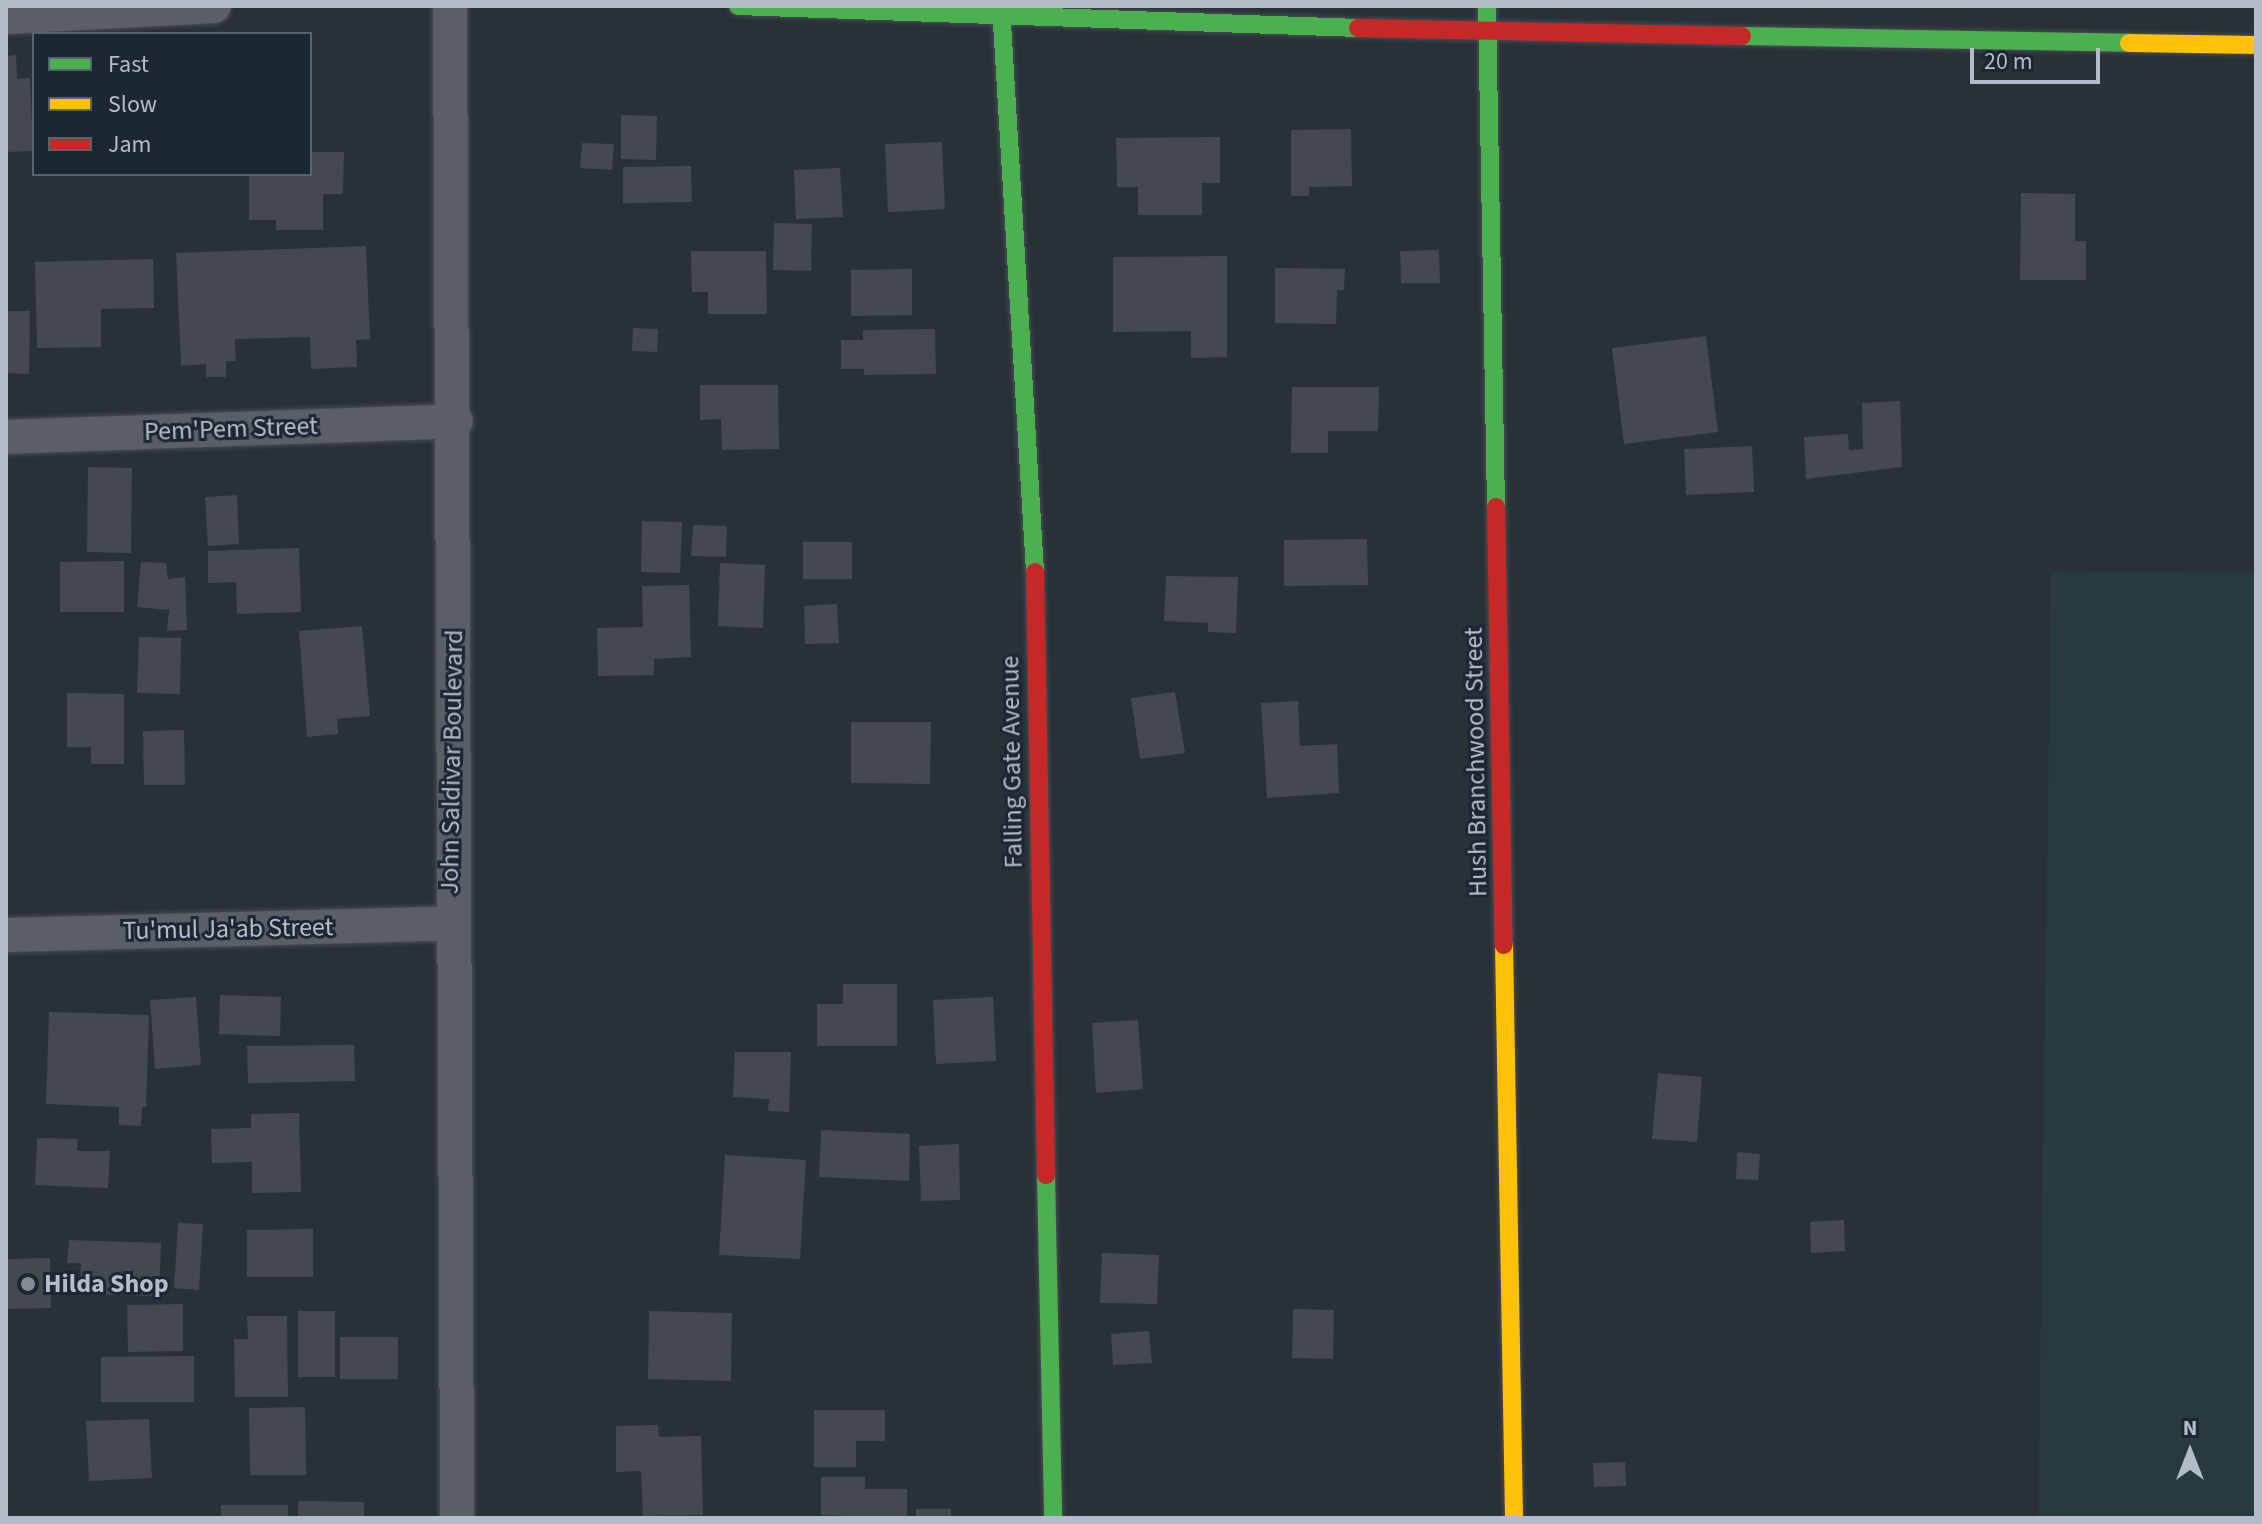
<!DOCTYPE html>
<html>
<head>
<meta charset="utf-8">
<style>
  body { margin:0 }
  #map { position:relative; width:2262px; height:1524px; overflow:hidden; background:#2a3038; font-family:"Source Sans 3",sans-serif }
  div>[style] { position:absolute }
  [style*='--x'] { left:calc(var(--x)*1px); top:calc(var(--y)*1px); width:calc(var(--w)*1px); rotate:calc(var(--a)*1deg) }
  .green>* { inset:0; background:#273a3e }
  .building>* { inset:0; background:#444950 }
  .roads { filter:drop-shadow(0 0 2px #484c53) drop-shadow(0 0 2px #484c53) }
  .street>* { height:34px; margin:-17px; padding:0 17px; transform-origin:17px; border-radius:17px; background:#5a5e66 }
  .fast>* { height:18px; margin:-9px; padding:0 9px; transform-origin:9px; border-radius:9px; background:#4caf50 }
  .slow>* { height:18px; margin:-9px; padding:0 9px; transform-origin:9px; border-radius:9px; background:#ffc107 }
  .jam>* { height:18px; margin:-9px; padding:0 9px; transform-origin:9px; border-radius:9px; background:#c62828 }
  .dots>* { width:22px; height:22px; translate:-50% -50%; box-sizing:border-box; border:4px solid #1d2633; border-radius:50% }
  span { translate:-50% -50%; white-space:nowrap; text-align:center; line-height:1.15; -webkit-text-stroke:6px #1d2633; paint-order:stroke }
  .street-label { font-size:26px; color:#b4bcc9 }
  .poi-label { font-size:26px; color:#b4bcc9; font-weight:700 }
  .left { translate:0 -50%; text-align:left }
  .frame { position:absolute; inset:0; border:8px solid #b4bcc9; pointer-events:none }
  .legend { position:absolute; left:32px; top:32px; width:280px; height:144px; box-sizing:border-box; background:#1d2633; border:2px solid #59626f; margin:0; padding:10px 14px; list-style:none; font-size:24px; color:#b4bcc9 }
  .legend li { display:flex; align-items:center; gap:16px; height:40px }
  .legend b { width:40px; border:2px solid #59626f }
  .north { position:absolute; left:2150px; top:1412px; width:80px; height:80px; -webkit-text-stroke:6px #1d2633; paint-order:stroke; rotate:0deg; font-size:22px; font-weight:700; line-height:32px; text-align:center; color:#b4bcc9 }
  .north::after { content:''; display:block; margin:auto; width:28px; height:36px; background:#b4bcc9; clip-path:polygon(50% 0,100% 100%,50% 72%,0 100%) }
  .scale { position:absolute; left:1970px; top:48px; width:130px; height:36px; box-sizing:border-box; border:4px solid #b4bcc9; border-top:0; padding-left:10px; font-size:24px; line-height:28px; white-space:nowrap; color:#b4bcc9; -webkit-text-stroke:6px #1d2633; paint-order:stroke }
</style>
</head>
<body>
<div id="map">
  <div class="green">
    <div style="clip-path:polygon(2051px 571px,2256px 573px,2256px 1518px,2038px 1518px)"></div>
  </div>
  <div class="building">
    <div style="clip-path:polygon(16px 55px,17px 79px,30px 78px,33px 151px,6px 152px,6px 56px)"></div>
    <div style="clip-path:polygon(621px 115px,657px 116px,656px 160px,621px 159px)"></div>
    <div style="clip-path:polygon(1351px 129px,1352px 186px,1309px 187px,1309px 196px,1291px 196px,1291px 130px)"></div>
    <div style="clip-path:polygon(1220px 137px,1220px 183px,1202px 183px,1202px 215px,1138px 215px,1138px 187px,1117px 187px,1116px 138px)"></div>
    <div style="clip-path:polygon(942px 142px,945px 209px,888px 212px,885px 144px)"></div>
    <div style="clip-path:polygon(582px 143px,614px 144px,612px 170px,580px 168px)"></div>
    <div style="clip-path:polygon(310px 152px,344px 152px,343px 194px,323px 194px,323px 230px,276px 230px,276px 220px,249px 220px,249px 174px,310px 174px)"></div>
    <div style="clip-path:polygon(691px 166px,692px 202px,623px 203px,623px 167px)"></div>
    <div style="clip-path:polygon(840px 168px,843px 217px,796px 219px,794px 170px)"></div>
    <div style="clip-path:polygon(2021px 193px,2075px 194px,2075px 241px,2086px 241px,2086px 280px,2020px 280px)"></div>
    <div style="clip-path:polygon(774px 223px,812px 224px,811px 271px,773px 270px)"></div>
    <div style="clip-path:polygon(366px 246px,370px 339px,356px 340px,357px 367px,311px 369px,310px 337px,235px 339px,236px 361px,226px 361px,226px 377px,206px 377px,206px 364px,181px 366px,176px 253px)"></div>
    <div style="clip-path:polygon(1439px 250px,1440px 283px,1401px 283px,1400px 251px)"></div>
    <div style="clip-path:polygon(691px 251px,766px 251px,767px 314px,708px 314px,708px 292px,692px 292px)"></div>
    <div style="clip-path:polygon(1227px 256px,1227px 357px,1191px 358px,1191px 331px,1113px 332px,1113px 257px)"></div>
    <div style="clip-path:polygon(153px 259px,154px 308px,101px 309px,101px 347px,37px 348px,35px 262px)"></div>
    <div style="clip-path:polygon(1275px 268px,1345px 269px,1344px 290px,1337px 290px,1336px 324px,1275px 323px)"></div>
    <div style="clip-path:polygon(912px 269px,912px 315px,851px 316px,851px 270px)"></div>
    <div style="clip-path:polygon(6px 311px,30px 311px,29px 374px,6px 373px)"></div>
    <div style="clip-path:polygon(633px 328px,658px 329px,657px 352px,632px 351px)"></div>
    <div style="clip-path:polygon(935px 329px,936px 374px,864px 375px,864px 369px,841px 369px,841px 340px,863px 340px,863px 330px)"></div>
    <div style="clip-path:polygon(1706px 336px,1718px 432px,1624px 444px,1612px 348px)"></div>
    <div style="clip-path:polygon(700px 385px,778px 385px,779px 449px,722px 450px,721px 419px,700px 420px)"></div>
    <div style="clip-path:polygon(1292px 387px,1379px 387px,1378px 431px,1328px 431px,1328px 453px,1291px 453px)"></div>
    <div style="clip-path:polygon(1900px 401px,1902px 467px,1806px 479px,1804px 437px,1848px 434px,1849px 450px,1863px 449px,1862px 403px)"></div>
    <div style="clip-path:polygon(1752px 446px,1754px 492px,1686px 495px,1684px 449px)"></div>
    <div style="clip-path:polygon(88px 467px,132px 468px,131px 553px,87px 552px)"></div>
    <div style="clip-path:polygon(237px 495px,239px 544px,208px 546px,205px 497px)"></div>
    <div style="clip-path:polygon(642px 521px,682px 522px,680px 573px,641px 572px)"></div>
    <div style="clip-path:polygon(693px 525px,727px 526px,726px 557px,691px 556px)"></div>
    <div style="clip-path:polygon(1367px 539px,1368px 585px,1284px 586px,1284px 540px)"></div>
    <div style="clip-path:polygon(803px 542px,852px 542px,852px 579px,803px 579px)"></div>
    <div style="clip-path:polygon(299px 548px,301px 612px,237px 614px,236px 582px,208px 583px,208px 551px)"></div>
    <div style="clip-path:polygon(124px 561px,124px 612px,60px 612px,60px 562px)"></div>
    <div style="clip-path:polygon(141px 562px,166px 563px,168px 579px,185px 577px,187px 630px,167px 631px,169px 610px,137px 607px)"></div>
    <div style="clip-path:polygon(720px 563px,765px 565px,763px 628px,718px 626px)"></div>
    <div style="clip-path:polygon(1166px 576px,1238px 577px,1236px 633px,1208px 632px,1208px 623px,1164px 621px)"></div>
    <div style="clip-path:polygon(689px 585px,691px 657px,654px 659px,654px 675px,598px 676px,597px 628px,643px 627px,642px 586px)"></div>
    <div style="clip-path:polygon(837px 604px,839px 643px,805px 644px,804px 606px)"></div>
    <div style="clip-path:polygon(362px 626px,370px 716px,337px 719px,338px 734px,307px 737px,299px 631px)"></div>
    <div style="clip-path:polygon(139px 637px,181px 638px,180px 694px,137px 693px)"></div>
    <div style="clip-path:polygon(1175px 692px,1185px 753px,1140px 759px,1131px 698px)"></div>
    <div style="clip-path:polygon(67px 693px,124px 694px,124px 764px,91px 764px,91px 747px,67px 747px)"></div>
    <div style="clip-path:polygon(1298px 701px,1300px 746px,1337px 744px,1339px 793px,1267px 798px,1261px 703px)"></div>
    <div style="clip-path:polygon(851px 722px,931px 722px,930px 784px,851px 783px)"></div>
    <div style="clip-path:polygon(184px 730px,185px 785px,144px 785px,143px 731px)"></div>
    <div style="clip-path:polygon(843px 984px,897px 984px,897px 1046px,817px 1046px,817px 1004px,843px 1004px)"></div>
    <div style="clip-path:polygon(220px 995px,281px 997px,280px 1036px,219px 1034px)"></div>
    <div style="clip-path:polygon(196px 997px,201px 1065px,155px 1069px,150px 1000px)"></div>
    <div style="clip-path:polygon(993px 997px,996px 1061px,936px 1064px,933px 1000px)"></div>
    <div style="clip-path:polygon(49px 1012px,149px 1015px,146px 1107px,142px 1107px,141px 1126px,119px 1125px,119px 1107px,46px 1104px)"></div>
    <div style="clip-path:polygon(1138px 1020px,1143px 1089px,1096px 1093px,1092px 1023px)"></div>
    <div style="clip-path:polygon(354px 1045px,355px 1081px,248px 1083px,247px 1046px)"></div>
    <div style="clip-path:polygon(735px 1052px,791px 1052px,789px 1112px,768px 1111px,769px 1099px,733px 1097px)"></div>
    <div style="clip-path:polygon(1658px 1073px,1702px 1077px,1697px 1142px,1652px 1139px)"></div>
    <div style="clip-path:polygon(299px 1113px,301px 1192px,252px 1193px,252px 1162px,212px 1163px,211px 1129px,251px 1128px,251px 1114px)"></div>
    <div style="clip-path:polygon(821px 1130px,910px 1134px,909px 1181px,819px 1177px)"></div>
    <div style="clip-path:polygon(37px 1138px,78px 1139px,77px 1151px,110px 1151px,108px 1188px,35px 1185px)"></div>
    <div style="clip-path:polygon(959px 1144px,960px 1200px,921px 1201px,919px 1146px)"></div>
    <div style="clip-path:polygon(1737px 1152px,1760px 1154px,1758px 1180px,1736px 1179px)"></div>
    <div style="clip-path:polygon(725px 1155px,806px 1160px,800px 1259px,719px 1255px)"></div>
    <div style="clip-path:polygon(1844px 1220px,1845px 1251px,1811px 1253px,1810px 1222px)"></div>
    <div style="clip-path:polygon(178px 1223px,203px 1224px,199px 1290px,174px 1288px)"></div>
    <div style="clip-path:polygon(313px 1229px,313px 1277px,247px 1277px,247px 1230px)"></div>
    <div style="clip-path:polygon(69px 1240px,161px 1243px,159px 1296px,80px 1294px,81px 1263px,67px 1263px)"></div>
    <div style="clip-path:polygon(1102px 1253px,1159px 1255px,1157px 1304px,1100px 1303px)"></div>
    <div style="clip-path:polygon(50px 1258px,51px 1308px,6px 1309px,6px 1259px)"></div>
    <div style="clip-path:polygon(183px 1304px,183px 1351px,128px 1352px,127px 1305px)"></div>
    <div style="clip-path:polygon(1293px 1309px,1334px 1310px,1333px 1359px,1292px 1358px)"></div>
    <div style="clip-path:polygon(298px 1311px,335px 1311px,335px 1377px,298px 1377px)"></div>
    <div style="clip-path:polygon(649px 1311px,732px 1313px,731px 1381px,648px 1379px)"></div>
    <div style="clip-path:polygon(247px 1316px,287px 1316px,288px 1397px,235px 1397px,234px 1339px,248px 1339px)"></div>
    <div style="clip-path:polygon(1149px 1331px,1152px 1363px,1113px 1365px,1111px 1334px)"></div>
    <div style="clip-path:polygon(340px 1337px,398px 1337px,398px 1379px,340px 1379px)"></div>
    <div style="clip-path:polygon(194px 1356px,194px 1402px,101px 1402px,101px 1357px)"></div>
    <div style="clip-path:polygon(305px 1407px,306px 1475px,250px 1475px,249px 1408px)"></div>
    <div style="clip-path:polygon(814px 1410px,885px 1410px,885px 1441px,856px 1441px,856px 1467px,814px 1467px)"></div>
    <div style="clip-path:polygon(149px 1419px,152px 1478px,89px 1481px,86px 1421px)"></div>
    <div style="clip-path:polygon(658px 1425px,659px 1437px,701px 1436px,703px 1515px,643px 1516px,641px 1471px,616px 1472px,616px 1426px)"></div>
    <div style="clip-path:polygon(1625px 1462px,1626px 1486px,1594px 1487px,1593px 1463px)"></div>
    <div style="clip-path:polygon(821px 1477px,865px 1477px,865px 1489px,907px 1489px,907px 1518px,821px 1515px)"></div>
    <div style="clip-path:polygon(298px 1501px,364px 1502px,364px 1518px,298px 1518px)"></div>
    <div style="clip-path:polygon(221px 1505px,288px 1505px,288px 1518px,221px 1518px)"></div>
    <div style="clip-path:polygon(916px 1509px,951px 1509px,951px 1518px,916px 1518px)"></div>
  </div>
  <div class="roads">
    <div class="street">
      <div style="--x:450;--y:6;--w:1512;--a:89.73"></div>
      <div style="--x:6;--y:17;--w:208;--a:-3"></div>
      <div style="--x:6;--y:437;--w:450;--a:-2"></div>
      <div style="--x:6;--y:935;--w:445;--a:-1.5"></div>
    </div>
    <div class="fast">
      <div style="--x:738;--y:6;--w:620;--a:2.03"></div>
      <div style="--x:1001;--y:6;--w:567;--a:86.56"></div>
      <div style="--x:1487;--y:6;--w:501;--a:88.97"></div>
      <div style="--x:1742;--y:36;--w:387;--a:1"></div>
      <div style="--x:1046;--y:1175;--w:343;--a:88.8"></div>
    </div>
    <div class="slow">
      <div style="--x:2129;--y:43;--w:127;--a:0.9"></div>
      <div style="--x:1504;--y:945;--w:573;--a:89"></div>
    </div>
    <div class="jam">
      <div style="--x:1358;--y:28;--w:384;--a:1.2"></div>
      <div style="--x:1496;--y:507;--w:438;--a:89"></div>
      <div style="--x:1035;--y:572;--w:603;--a:88.95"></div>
    </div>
  </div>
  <div class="dots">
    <div style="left:28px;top:1284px;background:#848b96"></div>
  </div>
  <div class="street-label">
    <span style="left:231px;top:429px;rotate:-2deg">Pem'Pem Street</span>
    <span style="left:452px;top:762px;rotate:-89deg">John Saldivar Boulevard</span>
    <span style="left:1012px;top:762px;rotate:-91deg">Falling Gate Avenue</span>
    <span style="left:1476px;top:762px;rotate:-91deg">Hush Branchwood Street</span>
    <span style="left:228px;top:929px;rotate:-1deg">Tu'mul Ja'ab Street</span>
  </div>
  <div class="poi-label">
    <span class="left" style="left:44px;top:1284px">Hilda Shop</span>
  </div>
  <div class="frame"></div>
  <ul class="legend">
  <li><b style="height:10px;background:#4caf50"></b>Fast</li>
  <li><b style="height:10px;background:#ffc107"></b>Slow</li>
  <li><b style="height:10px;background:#c62828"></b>Jam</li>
  </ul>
  <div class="north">N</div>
  <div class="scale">20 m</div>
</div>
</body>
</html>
